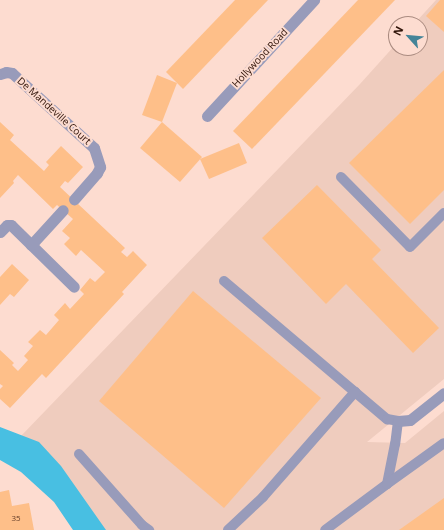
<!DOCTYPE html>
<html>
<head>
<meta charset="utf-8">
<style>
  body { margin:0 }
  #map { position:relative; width:444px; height:530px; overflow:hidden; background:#fddcd0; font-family:"Open Sans",sans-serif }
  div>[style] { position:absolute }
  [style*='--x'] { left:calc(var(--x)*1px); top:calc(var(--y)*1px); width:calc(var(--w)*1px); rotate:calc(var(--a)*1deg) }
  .built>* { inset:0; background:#efccbe }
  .water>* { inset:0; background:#48bfe2 }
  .building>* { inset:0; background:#febf89 }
  .service>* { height:10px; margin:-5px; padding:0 5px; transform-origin:5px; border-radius:5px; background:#989bba }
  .minor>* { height:11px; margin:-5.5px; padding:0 5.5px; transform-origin:5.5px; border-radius:5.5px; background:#989bba }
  span { translate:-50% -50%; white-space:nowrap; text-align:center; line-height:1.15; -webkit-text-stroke:4px #fddcd0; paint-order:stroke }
  .number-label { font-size:8px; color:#623d28 }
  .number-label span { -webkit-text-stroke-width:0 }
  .street-label { font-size:10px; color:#2e1207 }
  .north { position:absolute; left:388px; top:16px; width:40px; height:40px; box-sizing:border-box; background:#fddcd0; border:1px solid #aa8b80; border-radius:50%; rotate:297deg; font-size:11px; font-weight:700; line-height:16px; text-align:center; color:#2e1207 }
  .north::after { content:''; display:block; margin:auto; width:14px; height:18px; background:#458498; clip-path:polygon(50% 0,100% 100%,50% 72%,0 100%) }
</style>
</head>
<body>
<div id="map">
  <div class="built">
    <div style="clip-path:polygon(436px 0,444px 0,444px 379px,367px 442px,405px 443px,444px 411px,444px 530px,103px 530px,21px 436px,360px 84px,396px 44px,396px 48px,420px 48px,420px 24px,414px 24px)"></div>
  </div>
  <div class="water">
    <div style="clip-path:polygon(0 427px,39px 442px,61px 466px,106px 530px,73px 530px,54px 502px,21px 472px,0 460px)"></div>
  </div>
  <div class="building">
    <div style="clip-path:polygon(235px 0,268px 0,183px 89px,166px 72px)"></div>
    <div style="clip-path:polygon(358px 0,395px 0,252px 149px,233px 131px)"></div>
    <div style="clip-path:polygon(440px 0,444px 0,444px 32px,426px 16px)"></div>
    <div style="clip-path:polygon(444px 70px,444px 190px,410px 224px,349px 163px)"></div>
    <div style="clip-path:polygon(157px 75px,177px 83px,162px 122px,142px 115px)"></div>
    <div style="clip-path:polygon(0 122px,14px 135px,10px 140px,44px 171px,49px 165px,46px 162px,61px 146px,83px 167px,68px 183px,65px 181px,60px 187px,125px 248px,121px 252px,127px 257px,133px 251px,147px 265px,122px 292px,124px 294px,46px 378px,42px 374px,10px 408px,0 399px,0 389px,3px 386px,0 384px,0 350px,14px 363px,12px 365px,18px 371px,28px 360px,24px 356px,33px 346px,28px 342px,40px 330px,46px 335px,59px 320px,54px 315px,65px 303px,70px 309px,84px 294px,80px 290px,90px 278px,95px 282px,105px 272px,81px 250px,76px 256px,64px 244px,70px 238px,62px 231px,73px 219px,57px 205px,53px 209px,18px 175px,13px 181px,14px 183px,0 198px)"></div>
    <div style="clip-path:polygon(162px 122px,202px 157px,180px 182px,140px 148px)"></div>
    <div style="clip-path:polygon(239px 143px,247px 163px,209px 179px,200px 159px)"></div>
    <div style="clip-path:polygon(317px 185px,381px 250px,372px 259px,439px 328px,413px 353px,346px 284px,326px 304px,262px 238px)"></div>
    <div style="clip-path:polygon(12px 264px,29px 280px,14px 297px,10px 294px,0 305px,0 277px)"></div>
    <div style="clip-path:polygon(193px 291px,321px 398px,224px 508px,99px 401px)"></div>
    <div style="clip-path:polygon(9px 490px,12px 506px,29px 503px,34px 530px,0 530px,0 492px)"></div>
    <div style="clip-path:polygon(444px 498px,444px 530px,399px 530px,437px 503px)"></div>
  </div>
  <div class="service">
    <div style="--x:341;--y:177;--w:98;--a:45.4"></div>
    <div style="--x:410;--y:247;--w:48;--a:-45"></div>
    <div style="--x:224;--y:281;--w:214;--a:40.3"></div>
    <div style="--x:387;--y:419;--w:11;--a:10"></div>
    <div style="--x:398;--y:421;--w:23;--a:97"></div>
    <div style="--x:395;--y:444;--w:41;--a:101.3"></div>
    <div style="--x:387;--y:484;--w:77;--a:143.4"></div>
    <div style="--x:79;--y:454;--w:95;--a:48.4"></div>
    <div style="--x:142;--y:525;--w:9;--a:36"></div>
    <div style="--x:387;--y:484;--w:70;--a:-35.7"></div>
    <div style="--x:228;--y:530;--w:48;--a:-43.3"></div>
    <div style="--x:263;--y:497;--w:140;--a:-48.8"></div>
  </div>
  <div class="minor">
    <div style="--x:0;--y:74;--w:6;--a:-18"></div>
    <div style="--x:6;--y:72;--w:6;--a:9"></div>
    <div style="--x:12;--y:73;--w:111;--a:42.4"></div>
    <div style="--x:94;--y:148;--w:20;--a:72"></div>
    <div style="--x:100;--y:167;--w:7;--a:117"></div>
    <div style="--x:97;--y:173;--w:35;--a:131"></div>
    <div style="--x:207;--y:116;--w:158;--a:-47.3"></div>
    <div style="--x:0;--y:232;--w:10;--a:-45"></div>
    <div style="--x:7;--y:225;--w:4;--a:0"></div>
    <div style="--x:11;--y:225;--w:88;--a:44.5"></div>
    <div style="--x:31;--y:245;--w:47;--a:-47.6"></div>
    <div style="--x:398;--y:421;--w:12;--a:-5"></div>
    <div style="--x:410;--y:420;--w:43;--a:-38.5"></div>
  </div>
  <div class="number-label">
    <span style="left:16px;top:518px">35</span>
  </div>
  <div class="street-label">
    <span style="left:260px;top:58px;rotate:-47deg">Hollywood Road</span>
    <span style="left:54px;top:111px;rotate:42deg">De Mandeville Court</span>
  </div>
  <div class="north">N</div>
</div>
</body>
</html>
